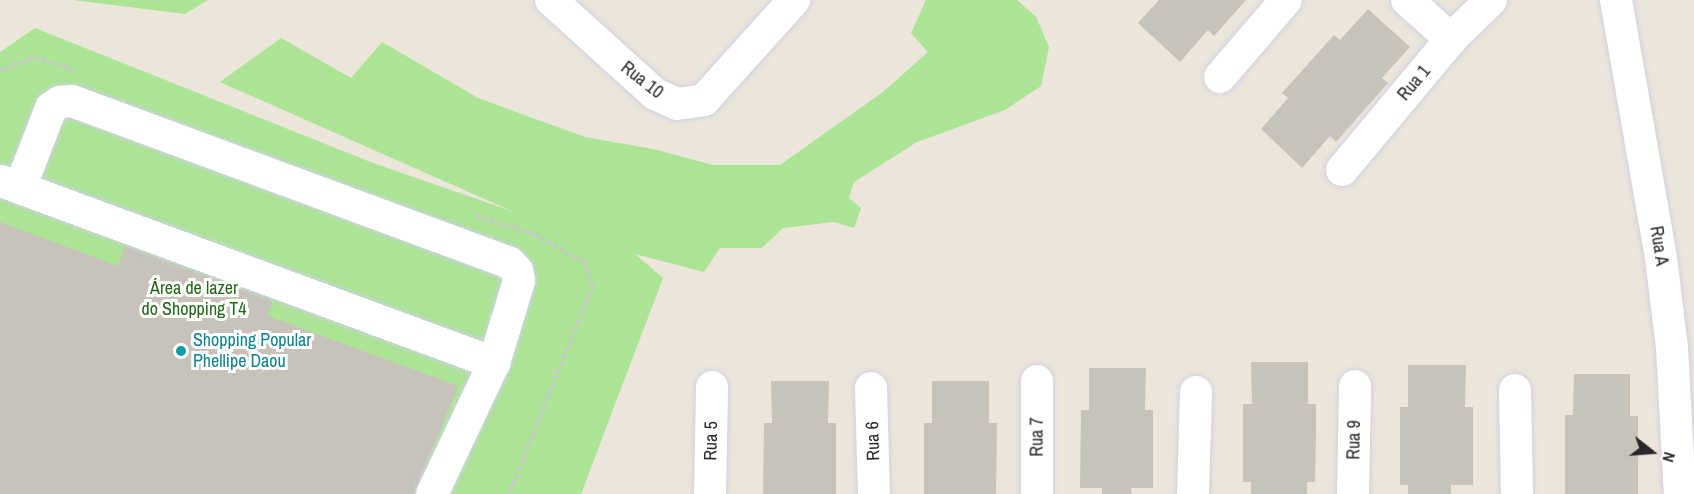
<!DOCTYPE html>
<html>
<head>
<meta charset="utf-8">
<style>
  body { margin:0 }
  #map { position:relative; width:1694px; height:494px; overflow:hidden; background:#ece5da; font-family:"Archivo Narrow",sans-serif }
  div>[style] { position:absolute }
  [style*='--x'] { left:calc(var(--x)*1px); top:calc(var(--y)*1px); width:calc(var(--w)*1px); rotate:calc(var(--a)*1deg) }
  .green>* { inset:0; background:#aae494 }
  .building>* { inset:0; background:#c7c2ba }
  .path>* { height:4px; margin-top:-2px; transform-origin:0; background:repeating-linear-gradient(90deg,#c7c7c7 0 4.5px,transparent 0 7.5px) }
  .roads { filter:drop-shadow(0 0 2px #cfd1e2) drop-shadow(0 0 2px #cfd1e2) }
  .minor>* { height:32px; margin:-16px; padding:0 16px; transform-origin:16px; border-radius:16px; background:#fff }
  .dots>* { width:16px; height:16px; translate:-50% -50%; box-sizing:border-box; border:3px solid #fff; border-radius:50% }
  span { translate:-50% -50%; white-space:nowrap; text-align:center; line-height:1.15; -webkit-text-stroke:6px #fff; paint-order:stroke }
  .street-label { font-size:18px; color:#292929 }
  .park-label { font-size:18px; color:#236718 }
  .culture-label { font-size:18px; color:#0d838f }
  .left { translate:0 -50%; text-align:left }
  .north { position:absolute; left:1622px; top:422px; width:60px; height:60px; -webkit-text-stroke:4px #fff; paint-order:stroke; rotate:107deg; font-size:16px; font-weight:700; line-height:24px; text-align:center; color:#292929 }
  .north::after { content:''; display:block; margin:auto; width:21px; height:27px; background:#292929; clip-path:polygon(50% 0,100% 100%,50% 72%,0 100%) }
</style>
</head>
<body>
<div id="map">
  <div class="green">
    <div style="clip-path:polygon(73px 0,208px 0,185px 14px)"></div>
    <div style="clip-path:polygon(926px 0,1017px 0,1036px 17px,1049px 47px,1041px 86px,1005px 110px,917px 142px,854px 182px,849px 198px,861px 208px,854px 228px,834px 222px,783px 228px,762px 248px,720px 248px,704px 272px,635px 254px,663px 278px,581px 494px,0 494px,0 52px,35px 28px,373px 163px,514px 212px,220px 82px,281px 38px,351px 78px,382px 42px,478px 98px,585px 137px,653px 149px,713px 165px,780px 165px,883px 92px,928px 52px,911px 33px)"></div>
  </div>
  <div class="building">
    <div style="clip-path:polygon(1159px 0,1246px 0,1214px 36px,1208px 30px,1180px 62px,1138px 23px)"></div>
    <div style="clip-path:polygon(1368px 9px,1410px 47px,1382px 78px,1388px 83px,1358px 117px,1336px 142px,1330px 136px,1302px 168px,1261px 129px,1288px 98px,1282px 93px,1334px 35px,1340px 40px)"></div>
    <div style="clip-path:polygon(0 222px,118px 266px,125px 246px,272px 300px,268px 316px,458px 386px,414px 494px,0 494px)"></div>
    <div style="clip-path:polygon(1251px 362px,1308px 362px,1308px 404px,1316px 404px,1316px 435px,1315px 482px,1307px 482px,1307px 494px,1251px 494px,1251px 482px,1243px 482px,1243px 404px,1252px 404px)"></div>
    <div style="clip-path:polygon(1408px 365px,1466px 365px,1465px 407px,1473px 407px,1473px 485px,1451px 485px,1451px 494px,1408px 494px,1408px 485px,1400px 485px,1400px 407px,1408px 407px)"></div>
    <div style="clip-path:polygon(1089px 368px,1146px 368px,1145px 410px,1153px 410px,1153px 488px,1131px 488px,1132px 494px,1102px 494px,1102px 488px,1080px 488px,1081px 410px,1089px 410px)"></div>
    <div style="clip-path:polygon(1574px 374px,1630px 374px,1630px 416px,1638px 416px,1638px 494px,1565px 494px,1565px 415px,1573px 415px)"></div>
    <div style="clip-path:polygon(771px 381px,829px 381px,828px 423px,836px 423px,836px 494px,763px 494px,764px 423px,772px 423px)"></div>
    <div style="clip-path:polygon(932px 381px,989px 381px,989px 423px,997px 423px,996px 494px,924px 494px,924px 423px,932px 423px)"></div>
  </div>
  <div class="path">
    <div style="--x:0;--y:71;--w:38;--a:-22"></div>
    <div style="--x:35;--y:57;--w:41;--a:18.4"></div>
    <div style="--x:476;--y:216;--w:61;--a:17.2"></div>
    <div style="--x:534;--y:234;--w:57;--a:29.2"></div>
    <div style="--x:584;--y:262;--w:25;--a:69"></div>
    <div style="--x:593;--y:285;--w:225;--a:111.9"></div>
  </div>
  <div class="roads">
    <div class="minor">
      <div style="--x:551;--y:0;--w:140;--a:42.1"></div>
      <div style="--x:655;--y:94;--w:24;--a:24"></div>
      <div style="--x:677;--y:104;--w:27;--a:-8"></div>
      <div style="--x:704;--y:100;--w:135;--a:-48"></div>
      <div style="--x:1407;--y:0;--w:59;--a:41.6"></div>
      <div style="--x:1616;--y:0;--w:262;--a:80.1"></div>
      <div style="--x:1661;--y:258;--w:91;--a:83"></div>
      <div style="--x:1672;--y:348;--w:146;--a:86.9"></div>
      <div style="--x:1220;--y:77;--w:101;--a:-49.4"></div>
      <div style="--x:1342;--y:170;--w:170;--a:-50.2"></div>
      <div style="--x:1451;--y:39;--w:56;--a:-44.3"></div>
      <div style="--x:1;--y:181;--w:526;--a:20.26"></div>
      <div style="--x:494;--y:363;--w:145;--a:115.3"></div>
      <div style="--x:20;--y:188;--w:86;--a:-68.8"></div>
      <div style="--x:51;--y:108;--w:11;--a:-34"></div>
      <div style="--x:60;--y:102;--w:12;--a:-5"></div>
      <div style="--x:72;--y:101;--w:467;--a:20.3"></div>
      <div style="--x:510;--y:263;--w:11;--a:49"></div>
      <div style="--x:517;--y:271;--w:10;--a:79"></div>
      <div style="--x:519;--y:281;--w:86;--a:107"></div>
      <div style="--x:1037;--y:381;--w:113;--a:90"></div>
      <div style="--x:871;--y:388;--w:106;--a:88.4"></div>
      <div style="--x:1515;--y:390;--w:104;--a:88.9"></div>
      <div style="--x:710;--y:494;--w:107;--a:-88.9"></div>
      <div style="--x:1193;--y:494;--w:102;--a:-88.3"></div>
      <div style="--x:1353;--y:494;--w:108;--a:-88.9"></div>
    </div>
  </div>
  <div class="dots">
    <div style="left:181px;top:351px;background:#0f9aa8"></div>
  </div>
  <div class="street-label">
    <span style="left:642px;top:80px;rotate:38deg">Rua 10</span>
    <span style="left:1414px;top:83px;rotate:-50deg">Rua 1</span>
    <span style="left:1659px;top:246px;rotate:81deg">Rua A</span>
    <span style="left:1037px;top:437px;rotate:-90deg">Rua 7</span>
    <span style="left:1354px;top:440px;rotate:-89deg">Rua 9</span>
    <span style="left:711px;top:441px;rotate:-89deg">Rua 5</span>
    <span style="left:873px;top:441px;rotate:-92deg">Rua 6</span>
  </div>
  <div class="park-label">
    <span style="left:194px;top:299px">Área de lazer<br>do Shopping T4</span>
  </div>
  <div class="culture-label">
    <span class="left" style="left:193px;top:351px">Shopping Popular<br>Phellipe Daou</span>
  </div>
  <div class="north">N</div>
</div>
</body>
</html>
